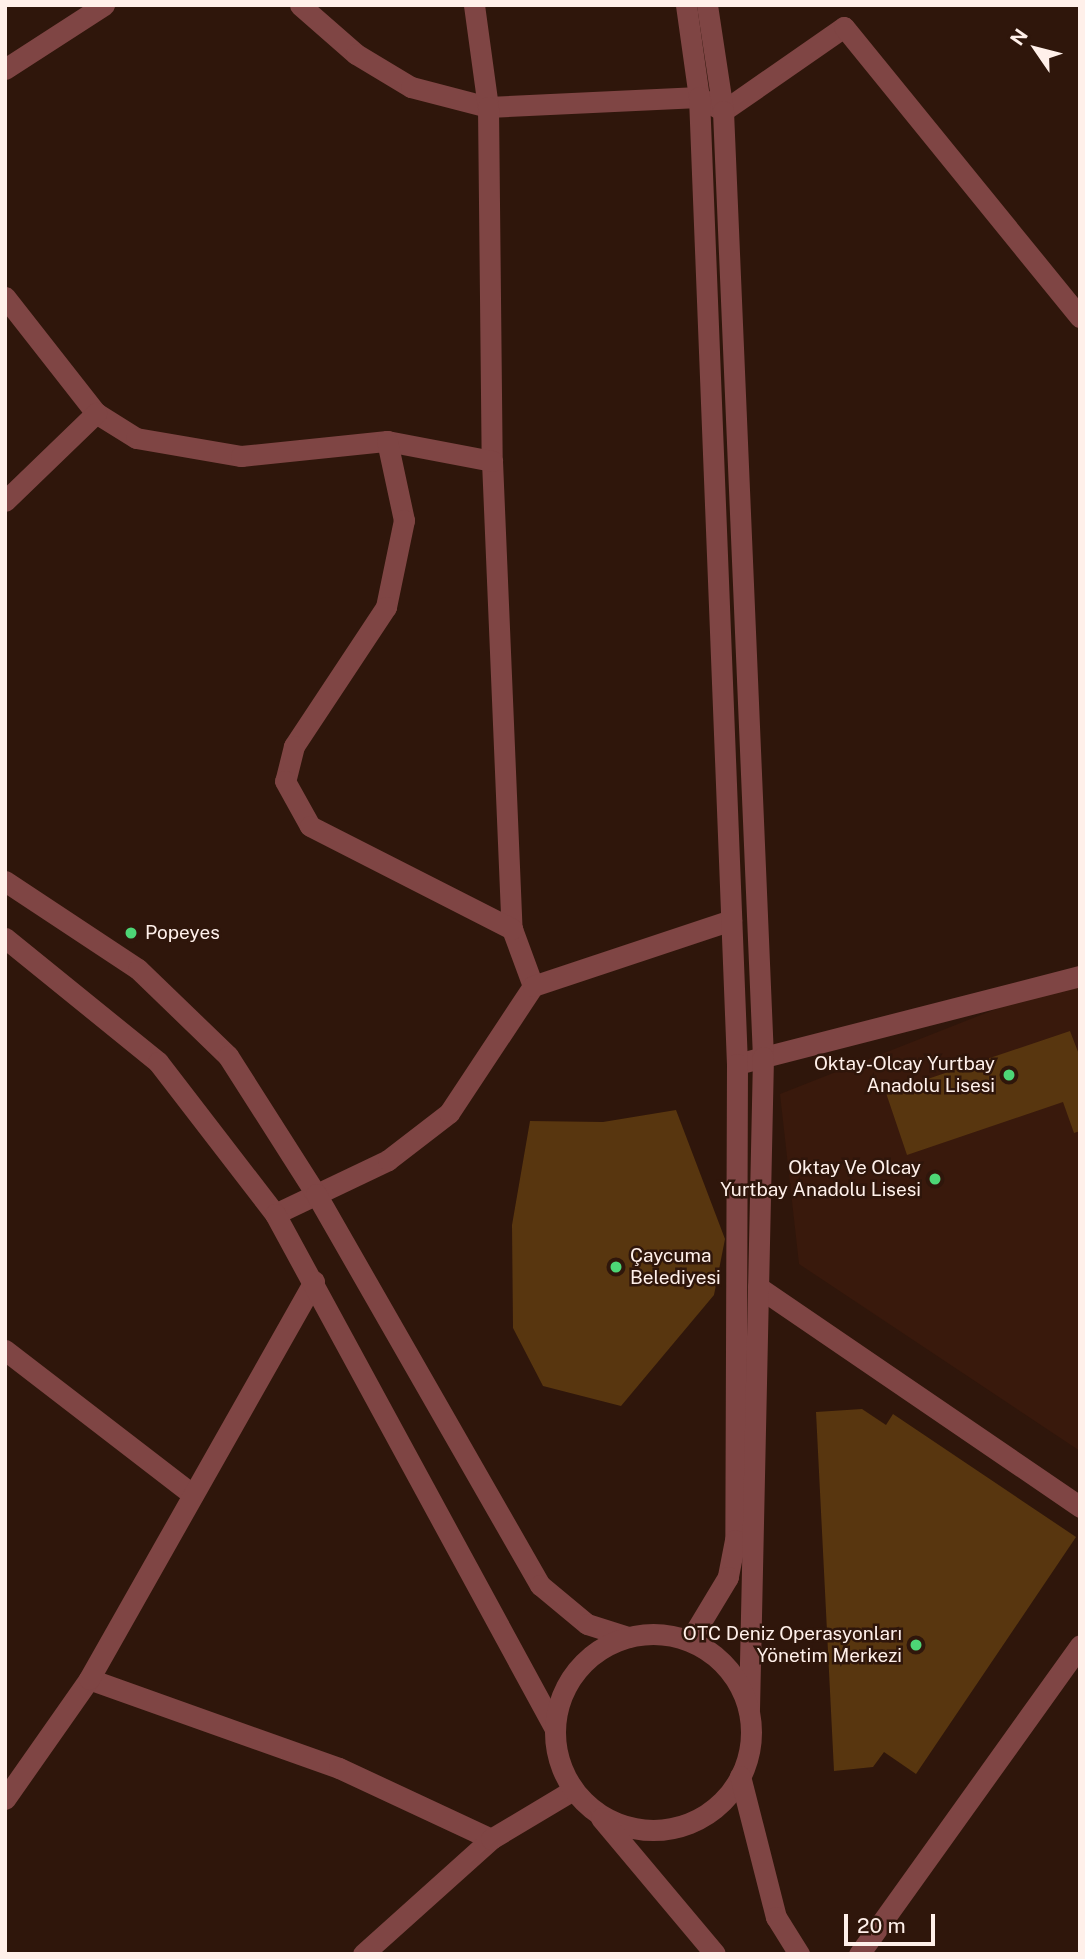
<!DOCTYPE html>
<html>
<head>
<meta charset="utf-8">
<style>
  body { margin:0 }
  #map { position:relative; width:1085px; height:1959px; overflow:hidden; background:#2f160b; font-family:"Public Sans",sans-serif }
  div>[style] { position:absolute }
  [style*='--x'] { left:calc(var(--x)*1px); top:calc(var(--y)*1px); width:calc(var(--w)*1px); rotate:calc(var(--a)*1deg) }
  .built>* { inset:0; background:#39190c }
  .building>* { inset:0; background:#58360f }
  .minor>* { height:21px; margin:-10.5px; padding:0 10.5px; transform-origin:10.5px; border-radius:10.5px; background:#7f4544 }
  .tertiary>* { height:21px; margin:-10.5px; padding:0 10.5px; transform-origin:10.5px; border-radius:10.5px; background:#7f4544 }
  .tertiary>.ring { margin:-10.5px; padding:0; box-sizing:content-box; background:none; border:21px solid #7f4544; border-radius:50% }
  .dots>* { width:19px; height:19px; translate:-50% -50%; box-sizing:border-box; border:4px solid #2f160b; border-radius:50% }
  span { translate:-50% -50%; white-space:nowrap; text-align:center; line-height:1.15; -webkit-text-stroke:5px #2f160b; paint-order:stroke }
  .poi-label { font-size:19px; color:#fff0ea }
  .left { translate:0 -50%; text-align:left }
  .right { translate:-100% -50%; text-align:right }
  .frame { position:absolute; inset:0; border:7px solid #fff0ea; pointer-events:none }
  .north { position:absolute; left:1001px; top:14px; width:70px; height:70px; -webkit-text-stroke:5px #2f160b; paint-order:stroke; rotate:305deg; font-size:19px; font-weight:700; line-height:28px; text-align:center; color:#fff0ea }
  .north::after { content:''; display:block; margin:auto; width:24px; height:32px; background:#fff0ea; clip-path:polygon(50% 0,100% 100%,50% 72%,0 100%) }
  .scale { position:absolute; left:844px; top:1914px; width:91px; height:32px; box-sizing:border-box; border:4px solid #fff0ea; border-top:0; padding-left:9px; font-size:21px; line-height:24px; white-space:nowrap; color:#fff0ea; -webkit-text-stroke:5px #2f160b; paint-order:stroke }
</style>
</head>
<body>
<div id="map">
  <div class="built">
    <div style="clip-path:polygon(1080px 976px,1080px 1451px,799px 1264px,780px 1094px)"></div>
  </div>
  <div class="building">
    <div style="clip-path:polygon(1070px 1031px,1080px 1057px,1080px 1131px,1074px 1133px,1063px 1102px,907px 1155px,886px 1093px)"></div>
    <div style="clip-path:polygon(676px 1110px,725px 1239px,714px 1295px,621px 1406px,543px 1386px,513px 1328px,512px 1225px,530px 1121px,603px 1122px)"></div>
    <div style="clip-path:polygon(862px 1409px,886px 1425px,893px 1414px,1076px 1537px,916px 1774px,884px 1752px,873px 1767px,834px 1771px,816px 1412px)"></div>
  </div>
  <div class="minor">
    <div style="--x:300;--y:5;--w:74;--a:41.2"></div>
    <div style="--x:356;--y:54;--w:64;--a:31"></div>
    <div style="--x:411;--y:87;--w:80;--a:14.6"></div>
    <div style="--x:488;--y:107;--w:211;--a:-2.7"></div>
    <div style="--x:699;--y:97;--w:28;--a:30"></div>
    <div style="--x:723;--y:111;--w:147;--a:-34.8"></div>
    <div style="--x:844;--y:27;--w:374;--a:50.9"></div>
    <div style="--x:474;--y:5;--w:103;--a:82.2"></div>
    <div style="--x:488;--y:107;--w:354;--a:89.4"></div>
    <div style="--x:492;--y:461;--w:468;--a:87.6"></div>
    <div style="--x:512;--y:929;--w:61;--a:69.8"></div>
    <div style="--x:5;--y:69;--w:118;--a:-32.9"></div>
    <div style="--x:5;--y:297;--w:147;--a:51.9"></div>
    <div style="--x:96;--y:413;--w:47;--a:32"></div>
    <div style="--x:136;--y:438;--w:107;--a:9.7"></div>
    <div style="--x:241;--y:456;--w:147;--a:-5.9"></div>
    <div style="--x:387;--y:441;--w:107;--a:10.8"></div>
    <div style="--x:387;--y:441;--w:81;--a:77.9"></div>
    <div style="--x:404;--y:520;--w:89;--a:101.7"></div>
    <div style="--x:386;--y:607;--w:167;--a:123.5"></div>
    <div style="--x:294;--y:746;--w:36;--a:104"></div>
    <div style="--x:285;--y:781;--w:51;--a:60.9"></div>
    <div style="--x:310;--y:826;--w:227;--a:27"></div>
    <div style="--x:5;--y:501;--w:127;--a:-44"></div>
    <div style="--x:737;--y:1064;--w:354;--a:-14.4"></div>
    <div style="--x:275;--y:1214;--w:125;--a:-25.5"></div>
    <div style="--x:388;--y:1160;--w:77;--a:-37.6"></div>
    <div style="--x:449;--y:1113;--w:152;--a:-56.5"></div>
    <div style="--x:533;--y:986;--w:209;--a:-18.4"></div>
    <div style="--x:758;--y:1287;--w:390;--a:34.3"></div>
    <div style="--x:5;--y:1350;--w:237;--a:37.6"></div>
    <div style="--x:89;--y:1679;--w:265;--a:19.6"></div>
    <div style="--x:339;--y:1768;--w:168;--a:25"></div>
    <div style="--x:5;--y:1799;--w:146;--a:-55"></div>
    <div style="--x:89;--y:1679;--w:457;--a:-60.5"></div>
    <div style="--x:363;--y:1954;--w:172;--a:-41.9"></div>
    <div style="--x:491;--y:1839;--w:96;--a:-30.9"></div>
    <div style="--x:859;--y:1954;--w:380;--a:-54.4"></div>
  </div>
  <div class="tertiary">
    <div style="--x:686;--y:5;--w:93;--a:82"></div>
    <div style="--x:699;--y:97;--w:968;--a:87.75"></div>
    <div style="--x:737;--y:1064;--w:476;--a:90.2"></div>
    <div style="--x:735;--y:1540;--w:38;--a:101"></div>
    <div style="--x:728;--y:1577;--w:74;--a:121.1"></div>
    <div style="--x:707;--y:5;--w:107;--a:81.4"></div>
    <div style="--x:723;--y:111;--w:947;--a:87.58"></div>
    <div style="--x:763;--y:1057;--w:654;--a:91.23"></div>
    <div style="--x:5;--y:881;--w:159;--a:33.5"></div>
    <div style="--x:138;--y:969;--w:125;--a:44"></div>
    <div style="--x:228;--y:1056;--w:164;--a:57.5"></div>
    <div style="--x:316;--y:1194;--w:451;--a:60.2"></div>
    <div style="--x:540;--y:1585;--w:61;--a:39.7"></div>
    <div style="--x:587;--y:1624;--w:43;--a:17.6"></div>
    <div style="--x:5;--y:938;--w:197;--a:39"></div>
    <div style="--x:158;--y:1062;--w:192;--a:52.4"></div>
    <div style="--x:275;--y:1214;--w:586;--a:61.47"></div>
    <div class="ring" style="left:555px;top:1634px;width:175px;height:175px"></div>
    <div style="--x:740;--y:1776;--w:146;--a:75.7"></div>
    <div style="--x:776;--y:1917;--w:44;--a:58.1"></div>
    <div style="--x:601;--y:1818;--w:177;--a:50"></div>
  </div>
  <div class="dots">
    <div style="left:131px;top:933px;background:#4dd676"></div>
    <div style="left:1009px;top:1075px;background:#4dd676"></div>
    <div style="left:935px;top:1179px;background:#4dd676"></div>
    <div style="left:616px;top:1267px;background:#4dd676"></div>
    <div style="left:916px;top:1645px;background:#4dd676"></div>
  </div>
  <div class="poi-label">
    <span class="left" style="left:145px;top:933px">Popeyes</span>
    <span class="right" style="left:995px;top:1075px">Oktay-Olcay Yurtbay<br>Anadolu Lisesi</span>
    <span class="right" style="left:921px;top:1179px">Oktay Ve Olcay<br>Yurtbay Anadolu Lisesi</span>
    <span class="left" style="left:630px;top:1267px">Çaycuma<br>Belediyesi</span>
    <span class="right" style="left:902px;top:1645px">OTC Deniz Operasyonları<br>Yönetim Merkezi</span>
  </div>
  <div class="frame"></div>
  <div class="north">N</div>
  <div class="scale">20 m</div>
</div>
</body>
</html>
